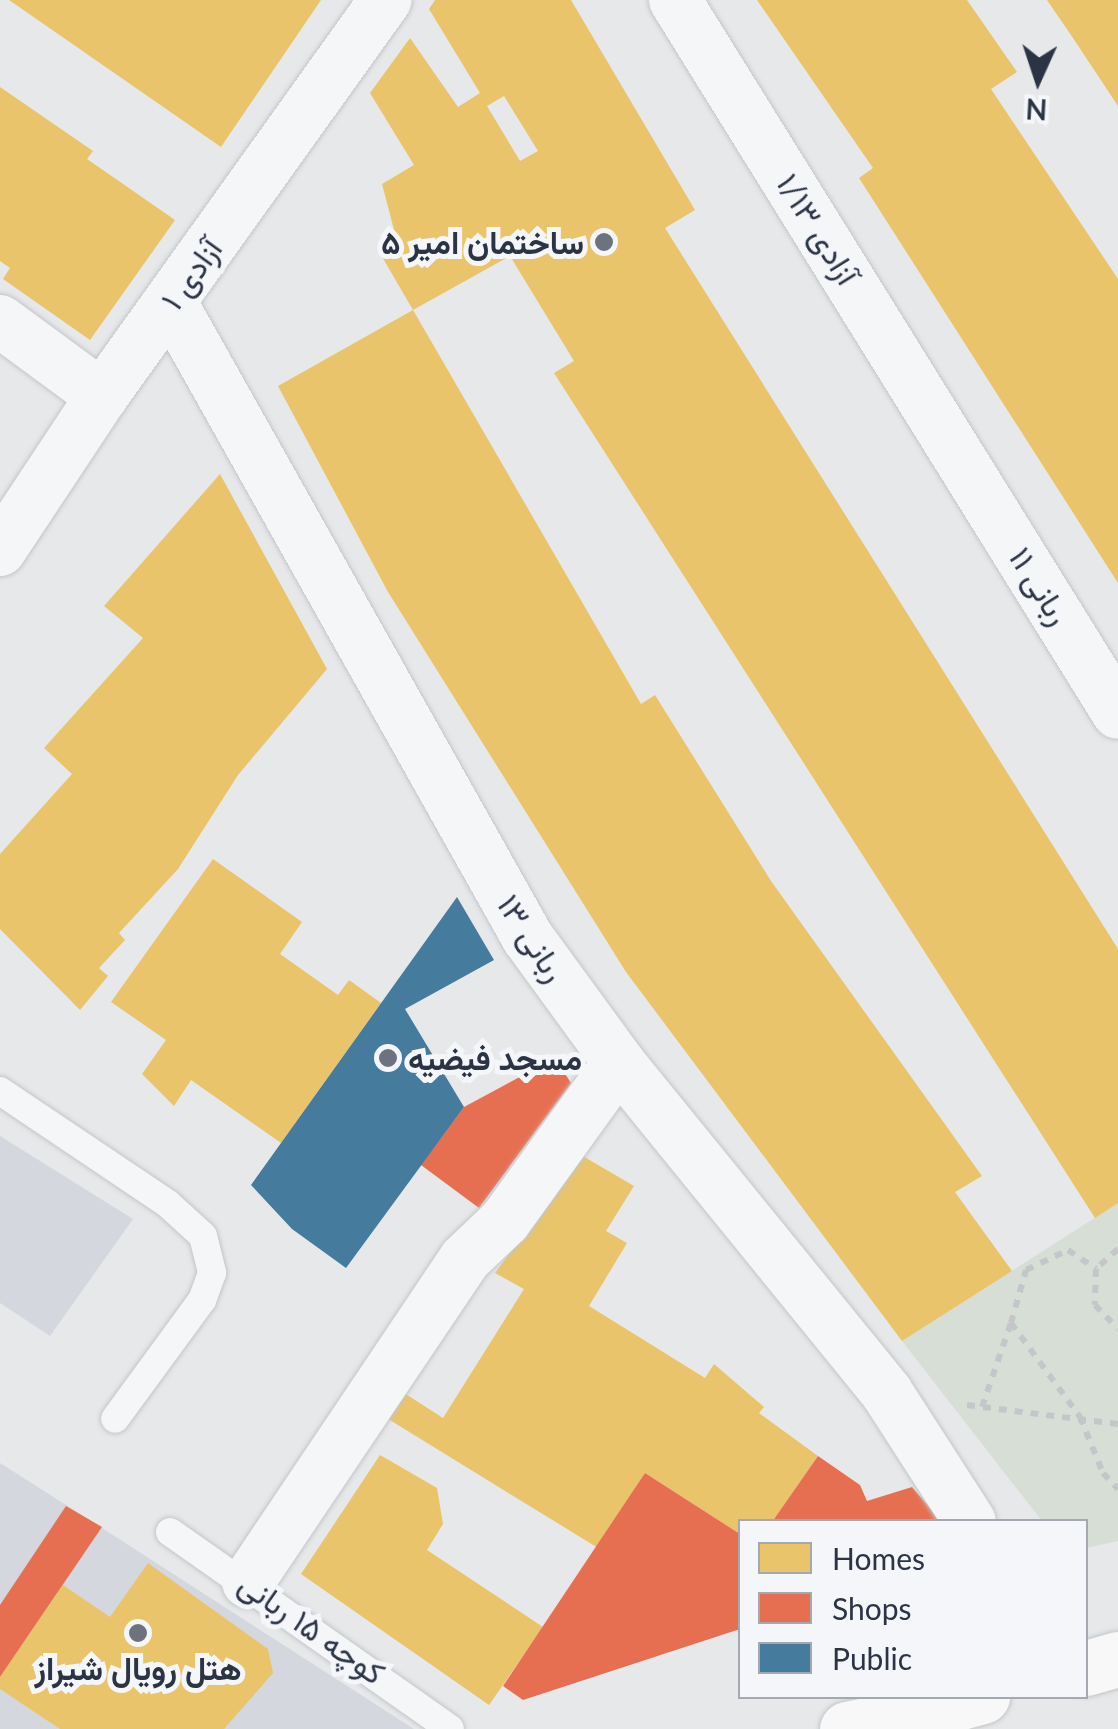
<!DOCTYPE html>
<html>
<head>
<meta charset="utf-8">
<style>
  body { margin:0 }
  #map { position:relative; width:1118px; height:1729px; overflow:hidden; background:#e6e8ea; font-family:Lato,Vazirmatn,sans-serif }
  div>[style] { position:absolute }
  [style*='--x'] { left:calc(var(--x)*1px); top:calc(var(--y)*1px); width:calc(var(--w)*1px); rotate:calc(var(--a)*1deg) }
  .built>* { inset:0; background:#d4d7dd }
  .green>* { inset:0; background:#d6ded6 }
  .homes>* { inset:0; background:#e9c46a }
  .shops>* { inset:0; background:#e76f51 }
  .public>* { inset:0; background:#457b9d }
  .path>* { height:6px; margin-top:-3px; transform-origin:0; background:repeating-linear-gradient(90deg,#c5c6ca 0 8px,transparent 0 16px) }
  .roads { filter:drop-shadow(0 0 2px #c4c6c8) drop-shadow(0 0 2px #c4c6c8) }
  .service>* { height:28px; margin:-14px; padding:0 14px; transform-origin:14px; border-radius:14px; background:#f5f6f7 }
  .minor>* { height:52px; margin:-26px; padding:0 26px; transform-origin:26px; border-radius:26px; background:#f5f6f7 }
  .primary>* { height:55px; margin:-27.5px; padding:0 27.5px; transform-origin:27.5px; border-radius:27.5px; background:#f8f8f8 }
  .dots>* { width:28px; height:28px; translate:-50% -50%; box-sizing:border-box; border:5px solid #f4f6f9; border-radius:50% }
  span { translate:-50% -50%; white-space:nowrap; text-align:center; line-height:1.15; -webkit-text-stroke:10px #f4f6f9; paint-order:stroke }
  .street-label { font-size:32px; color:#2b3445 }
  .poi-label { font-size:32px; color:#2b3445; font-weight:700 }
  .right { translate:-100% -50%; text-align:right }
  .left { translate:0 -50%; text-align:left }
  .legend { position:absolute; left:738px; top:1519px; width:350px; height:180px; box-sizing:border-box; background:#f4f6f9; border:2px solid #a4a8b1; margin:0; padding:12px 18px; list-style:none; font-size:30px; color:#2b3445 }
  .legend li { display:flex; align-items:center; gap:20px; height:50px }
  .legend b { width:50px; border:2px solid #a4a8b1 }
  .north { position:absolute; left:988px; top:30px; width:100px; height:100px; -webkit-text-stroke:8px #f4f6f9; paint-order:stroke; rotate:183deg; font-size:28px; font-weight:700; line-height:40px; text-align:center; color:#2b3445 }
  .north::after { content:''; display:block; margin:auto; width:35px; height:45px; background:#2b3445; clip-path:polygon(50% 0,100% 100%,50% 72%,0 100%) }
</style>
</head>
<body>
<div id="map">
  <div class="built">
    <div style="clip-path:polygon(0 1136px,133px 1219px,50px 1336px,0 1303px)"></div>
    <div style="clip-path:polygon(0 1463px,85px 1517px,414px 1729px,0 1729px)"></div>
  </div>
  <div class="green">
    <div style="clip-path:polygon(1118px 1203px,1118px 1541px,1086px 1548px,1086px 1522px,1042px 1521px,902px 1341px)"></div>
  </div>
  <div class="homes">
    <div style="clip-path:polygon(9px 0,321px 0,221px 147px)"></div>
    <div style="clip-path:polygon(evenodd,435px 0,571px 0,695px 210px,665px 228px,1118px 949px,1118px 1203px,1095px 1218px,554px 373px,574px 361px,510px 256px,413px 310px,641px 704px,655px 695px,771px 881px,982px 1176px,955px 1192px,1012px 1271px,902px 1341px,626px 972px,388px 592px,278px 386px,413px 310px,381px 255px,398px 245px,382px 184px,414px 165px,370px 93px,410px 38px,458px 107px,480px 93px,429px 9px,435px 0,504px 96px,538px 151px,520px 161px,487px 106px,504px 96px)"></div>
    <div style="clip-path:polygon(757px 0,967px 0,1017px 72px,991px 89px,1118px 279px,1118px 583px,859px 178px,873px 168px)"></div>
    <div style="clip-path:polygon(1047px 0,1118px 0,1118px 106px,1071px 35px)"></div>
    <div style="clip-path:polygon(0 87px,93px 151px,87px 159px,175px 220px,90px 340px,3px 279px,10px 268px,0 261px)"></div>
    <div style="clip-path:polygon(220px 474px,327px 669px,238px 775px,178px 869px,119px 933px,125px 940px,99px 968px,108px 976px,80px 1010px,0 929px,0 854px,72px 774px,44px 748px,143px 638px,104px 606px)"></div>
    <div style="clip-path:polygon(213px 859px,302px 922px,280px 954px,338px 995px,349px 980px,381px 1003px,281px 1143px,191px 1080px,174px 1106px,142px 1074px,166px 1040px,111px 1002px)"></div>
    <div style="clip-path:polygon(581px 1155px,634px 1186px,606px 1231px,627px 1243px,589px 1306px,705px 1378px,714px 1364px,764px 1407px,759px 1413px,818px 1456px,772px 1522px,740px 1522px,740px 1534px,645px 1473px,598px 1548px,385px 1417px,401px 1391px,443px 1418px,524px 1289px,495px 1273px)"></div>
    <div style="clip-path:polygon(380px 1455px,437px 1488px,443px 1524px,427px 1550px,543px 1627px,489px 1705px,301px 1574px)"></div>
    <div style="clip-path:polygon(148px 1563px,268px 1649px,273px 1673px,224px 1729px,60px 1729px,0 1689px,0 1677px,63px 1585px,110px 1617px)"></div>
  </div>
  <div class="shops">
    <div style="clip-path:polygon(555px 1058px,571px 1083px,479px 1208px,421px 1165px,464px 1107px)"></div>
    <div style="clip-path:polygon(818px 1456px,860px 1485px,867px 1501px,912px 1487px,942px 1522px,772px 1522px)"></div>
    <div style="clip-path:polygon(645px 1473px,740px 1534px,740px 1629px,523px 1700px,503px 1686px)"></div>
    <div style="clip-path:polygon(66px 1506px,102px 1527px,0 1677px,0 1605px)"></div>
  </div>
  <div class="public">
    <div style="clip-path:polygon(457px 897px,494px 960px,405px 1009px,464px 1107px,346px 1268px,292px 1229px,251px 1185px)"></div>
  </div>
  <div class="path">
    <div style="--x:1118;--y:1249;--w:30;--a:138"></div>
    <div style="--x:1096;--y:1269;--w:36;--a:92"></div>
    <div style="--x:1095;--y:1305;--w:33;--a:46"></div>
    <div style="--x:1011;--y:1323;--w:55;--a:-74.2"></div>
    <div style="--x:1026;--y:1270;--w:47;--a:-25.5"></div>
    <div style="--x:1068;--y:1250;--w:34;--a:34"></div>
    <div style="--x:967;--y:1405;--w:152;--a:7.2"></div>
    <div style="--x:982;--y:1407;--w:89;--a:-71"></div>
    <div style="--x:1011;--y:1323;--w:117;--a:53.7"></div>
    <div style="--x:1080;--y:1417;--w:61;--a:67.7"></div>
    <div style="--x:1103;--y:1473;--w:22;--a:47"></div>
  </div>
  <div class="roads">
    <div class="service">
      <div style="--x:0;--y:1091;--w:202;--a:33.9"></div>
      <div style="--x:168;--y:1204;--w:47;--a:42.4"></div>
      <div style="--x:203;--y:1236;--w:38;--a:76"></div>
      <div style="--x:212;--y:1273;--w:29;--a:110"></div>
      <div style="--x:202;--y:1300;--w:147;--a:126.2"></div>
      <div style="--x:170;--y:1532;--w:342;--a:35.1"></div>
    </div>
    <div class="minor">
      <div style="--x:675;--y:0;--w:839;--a:58.15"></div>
      <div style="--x:171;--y:303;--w:728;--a:60.66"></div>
      <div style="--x:528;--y:938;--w:155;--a:53.9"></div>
      <div style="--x:619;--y:1063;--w:425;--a:50.9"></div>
      <div style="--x:887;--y:1393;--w:153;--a:57.2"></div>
      <div style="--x:0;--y:321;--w:127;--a:36.3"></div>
      <div style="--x:0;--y:550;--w:185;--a:-56.5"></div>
      <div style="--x:102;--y:396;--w:487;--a:-54.4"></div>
      <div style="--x:248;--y:1582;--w:389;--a:-56.1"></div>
      <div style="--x:465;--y:1259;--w:55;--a:-43.5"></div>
      <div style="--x:505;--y:1221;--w:195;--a:-54.2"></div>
    </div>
    <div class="primary">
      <div style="--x:1086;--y:1668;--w:33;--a:-16"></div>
      <div style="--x:847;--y:1729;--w:64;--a:-11.7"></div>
      <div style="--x:906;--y:1729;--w:14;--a:-73"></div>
      <div style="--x:910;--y:1716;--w:75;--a:-15.5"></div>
    </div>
  </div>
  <div class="dots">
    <div style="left:604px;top:242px;background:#6c737f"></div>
    <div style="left:388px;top:1058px;background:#6c737f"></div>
    <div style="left:138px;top:1633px;background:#6c737f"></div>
  </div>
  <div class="street-label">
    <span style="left:818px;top:229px;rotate:58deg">آزادی ۱/۱۳</span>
    <span style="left:191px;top:274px;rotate:-54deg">آزادی ۱</span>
    <span style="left:1040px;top:586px;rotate:58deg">ربانی ۱۱</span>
    <span style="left:532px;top:938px;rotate:57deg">ربانی ۱۳</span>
    <span style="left:312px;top:1628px;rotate:35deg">کوچه ۱۵ ربانی</span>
  </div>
  <div class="poi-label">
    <span class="right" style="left:584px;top:242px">ساختمان امیر ۵</span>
    <span class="left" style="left:408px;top:1058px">مسجد فیضیه</span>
    <span style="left:138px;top:1668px">هتل رویال شیراز</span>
  </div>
  <ul class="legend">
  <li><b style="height:28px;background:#e9c46a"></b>Homes</li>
  <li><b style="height:28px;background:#e76f51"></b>Shops</li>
  <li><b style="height:28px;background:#457b9d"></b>Public</li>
  </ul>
  <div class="north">N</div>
</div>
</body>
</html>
